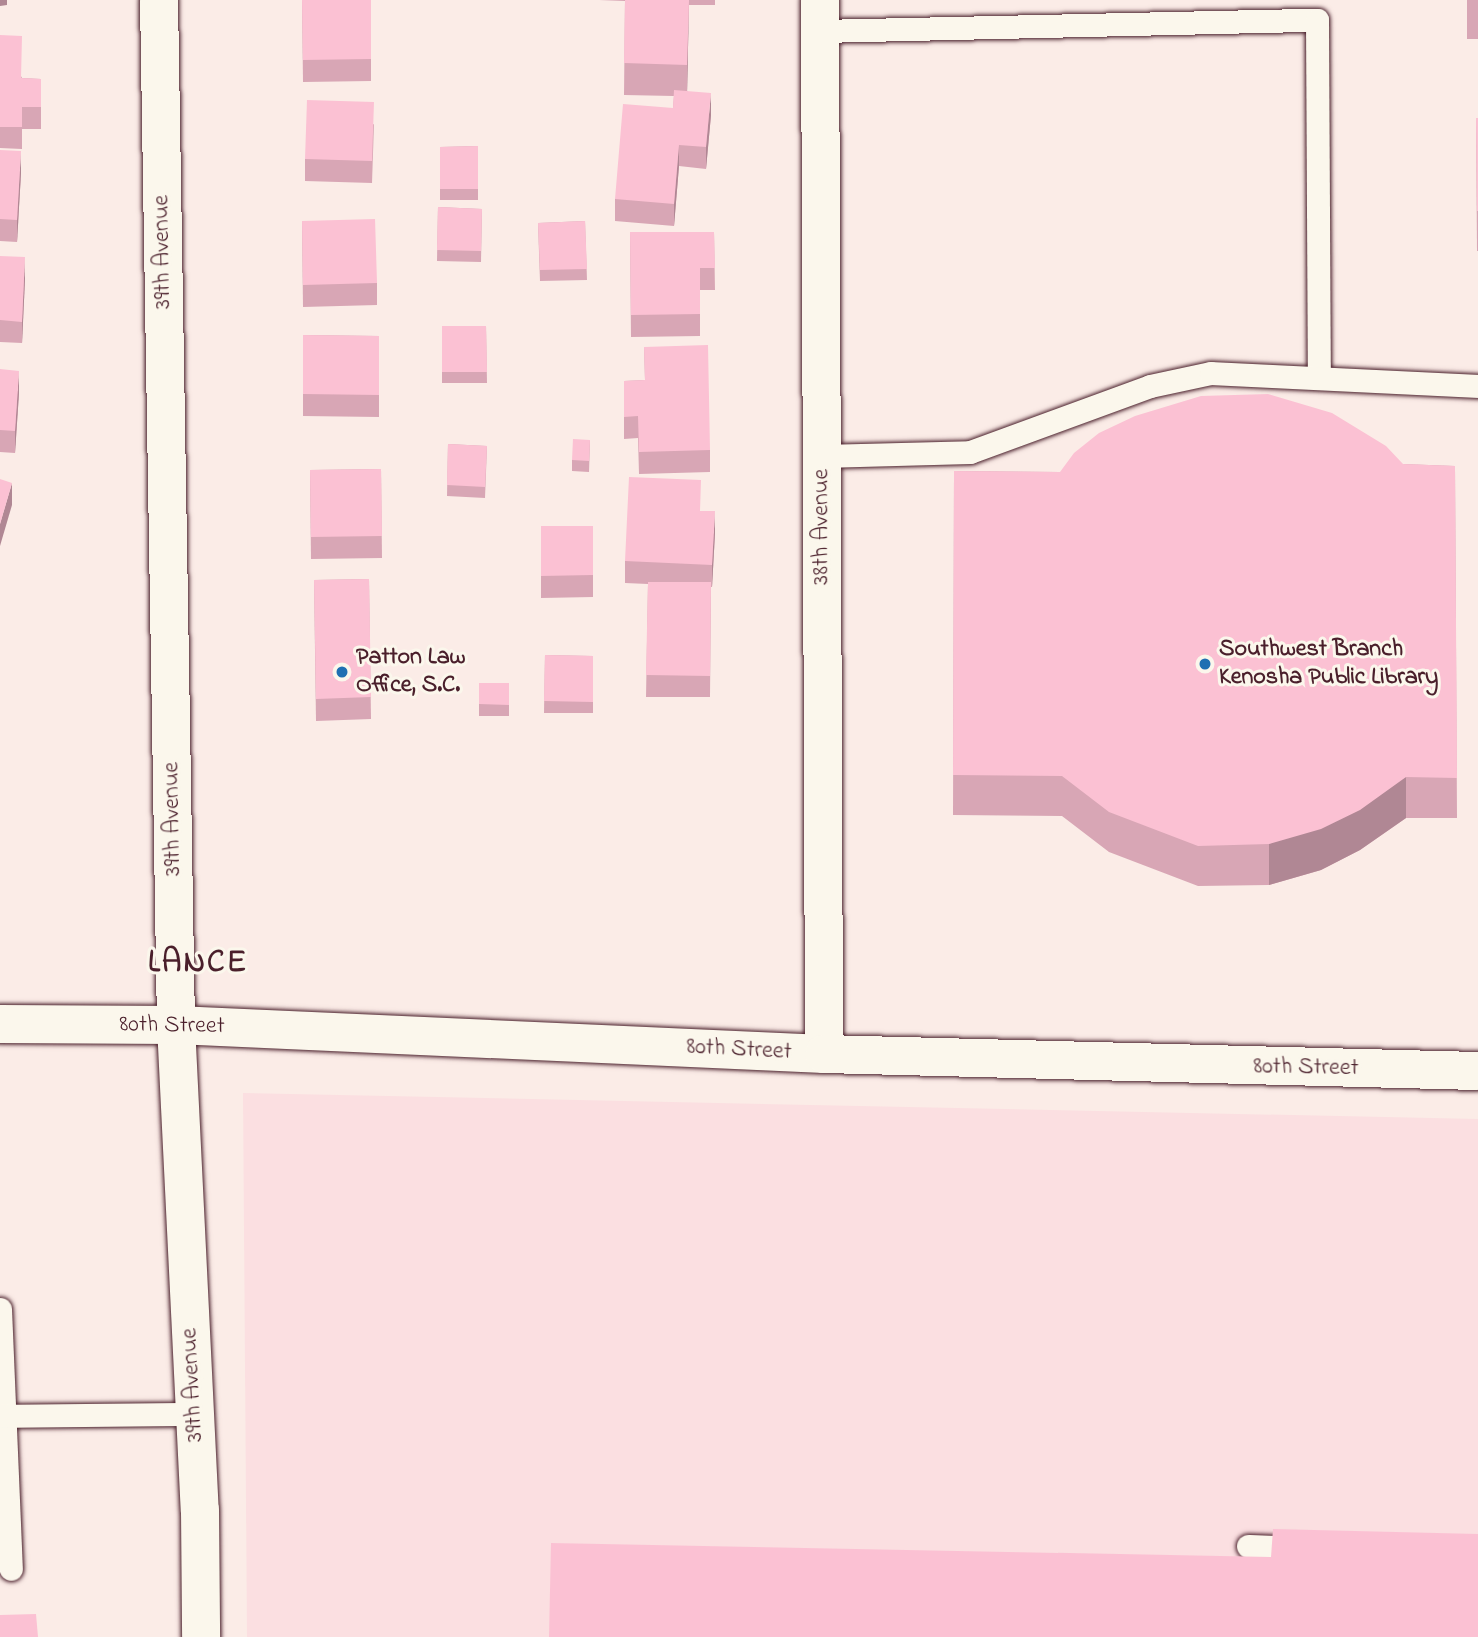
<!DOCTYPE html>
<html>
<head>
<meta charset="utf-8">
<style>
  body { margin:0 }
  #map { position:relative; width:1478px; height:1637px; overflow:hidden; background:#fbece7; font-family:"Indie Flower",sans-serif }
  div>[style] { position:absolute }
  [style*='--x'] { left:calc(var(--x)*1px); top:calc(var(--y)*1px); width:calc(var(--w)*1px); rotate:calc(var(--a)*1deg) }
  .built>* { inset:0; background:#fbdfe1 }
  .roads { filter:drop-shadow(0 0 2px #4a1f2b) drop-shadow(0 0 2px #4a1f2b) }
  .service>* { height:23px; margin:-11.5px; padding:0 11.5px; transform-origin:11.5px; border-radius:11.5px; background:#fbf7ec }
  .minor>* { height:38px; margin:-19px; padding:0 19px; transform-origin:19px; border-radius:19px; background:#fbf7ec }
  .tertiary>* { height:38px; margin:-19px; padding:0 19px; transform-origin:19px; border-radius:19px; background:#fbf7ec }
  .secondary>* { height:38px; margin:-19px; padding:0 19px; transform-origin:19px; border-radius:19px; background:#fbf7ec }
  .wall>* { inset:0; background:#d8a6b5 }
  .shaded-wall>* { inset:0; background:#b08794 }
  .building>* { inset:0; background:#fbc1d3 }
  .dots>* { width:19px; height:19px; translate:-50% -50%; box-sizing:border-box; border:4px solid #fbf7ec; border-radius:50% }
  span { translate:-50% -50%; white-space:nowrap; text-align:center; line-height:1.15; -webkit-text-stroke:6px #fbf7ec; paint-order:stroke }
  .street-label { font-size:24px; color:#4a1f2b }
  .poi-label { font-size:24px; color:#4a1f2b; font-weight:700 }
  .left { translate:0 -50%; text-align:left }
  .district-label { font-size:32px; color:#4a1f2b; font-weight:700; letter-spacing:2px }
</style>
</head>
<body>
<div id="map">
  <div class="built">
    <div style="clip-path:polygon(243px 1093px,1478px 1119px,1478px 1637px,247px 1637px)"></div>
  </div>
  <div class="roads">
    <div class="service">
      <div style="--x:820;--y:31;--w:497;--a:-1.3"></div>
      <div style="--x:1317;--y:20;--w:357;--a:89.7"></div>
      <div style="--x:822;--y:456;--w:148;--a:-1.5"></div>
      <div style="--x:970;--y:452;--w:192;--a:-20.1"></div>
      <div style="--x:1150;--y:386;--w:62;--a:-12"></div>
      <div style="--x:1211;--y:373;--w:267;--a:2.8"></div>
      <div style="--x:0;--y:1309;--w:260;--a:87.6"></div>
      <div style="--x:0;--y:1416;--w:194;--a:-0.6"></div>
      <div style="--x:1248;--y:1546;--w:55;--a:2.1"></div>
    </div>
    <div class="minor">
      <div style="--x:820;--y:0;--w:1054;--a:89.78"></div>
    </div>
    <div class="tertiary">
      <div style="--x:0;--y:1024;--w:176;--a:0.3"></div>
      <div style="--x:176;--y:1025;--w:649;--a:2.56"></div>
      <div style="--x:824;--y:1054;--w:654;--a:1.49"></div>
    </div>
    <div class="secondary">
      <div style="--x:159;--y:0;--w:1025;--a:89.05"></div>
      <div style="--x:176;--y:1025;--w:486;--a:87.2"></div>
      <div style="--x:200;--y:1510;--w:127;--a:89.5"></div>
    </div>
  </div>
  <div class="wall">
    <div style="clip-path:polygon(302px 0,371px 0,371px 81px,303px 82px)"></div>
    <div style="clip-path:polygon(599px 0,715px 0,715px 5px,689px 5px,687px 91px,711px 115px,706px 169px,679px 166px,674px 226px,615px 221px,615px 199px,673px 108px,674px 96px,624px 95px,625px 1px)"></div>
    <div style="clip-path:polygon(1467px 0,1478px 0,1478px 39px,1467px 39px)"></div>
    <div style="clip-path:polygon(0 35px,22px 78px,41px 79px,41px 129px,22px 129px,22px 149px,0 148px)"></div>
    <div style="clip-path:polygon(1476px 118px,1478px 118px,1478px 251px,1477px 251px)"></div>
    <div style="clip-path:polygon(374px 124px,372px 183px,305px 181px,305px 159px)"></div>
    <div style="clip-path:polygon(478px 146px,478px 200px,440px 200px,440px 147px)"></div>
    <div style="clip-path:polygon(0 150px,21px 173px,17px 242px,0 241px)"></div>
    <div style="clip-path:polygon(438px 207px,482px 209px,481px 262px,437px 261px)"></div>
    <div style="clip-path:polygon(302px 221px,377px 283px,377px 305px,303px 307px)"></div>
    <div style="clip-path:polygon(585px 221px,587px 280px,540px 281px,538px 223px)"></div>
    <div style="clip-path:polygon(630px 232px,714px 232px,715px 290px,700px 290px,700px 336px,631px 337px)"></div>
    <div style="clip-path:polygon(0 256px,25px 279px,22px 343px,0 342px)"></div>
    <div style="clip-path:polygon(442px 326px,486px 326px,487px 383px,442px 383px)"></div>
    <div style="clip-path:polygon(303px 335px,379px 336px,379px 417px,303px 416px)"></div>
    <div style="clip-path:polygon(644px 347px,710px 450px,710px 472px,639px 474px,638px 438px,624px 439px,624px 381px,645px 380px)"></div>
    <div style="clip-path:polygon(0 369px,19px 393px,15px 453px,0 452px)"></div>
    <div style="clip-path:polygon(590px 440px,589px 472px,572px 471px,572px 460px)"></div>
    <div style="clip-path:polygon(448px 444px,487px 446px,485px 498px,447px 496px)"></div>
    <div style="clip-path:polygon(1403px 464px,1455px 466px,1457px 818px,1406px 818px,1360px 850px,1321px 870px,1269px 885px,1198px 886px,1109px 852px,1062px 816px,953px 815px,954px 471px,1060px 472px)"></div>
    <div style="clip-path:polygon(381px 469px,382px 558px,311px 559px,310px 470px)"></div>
    <div style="clip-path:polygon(541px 526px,593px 526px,593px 597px,541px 598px)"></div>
    <div style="clip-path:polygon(715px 533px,712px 587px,711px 587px,710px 697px,646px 697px,648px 584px,625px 583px,625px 561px)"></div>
    <div style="clip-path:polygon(369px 579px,371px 719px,316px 721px,314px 580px)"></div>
    <div style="clip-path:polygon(545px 655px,593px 656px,593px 713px,544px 713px)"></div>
    <div style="clip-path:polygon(479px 683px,509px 683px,509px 716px,479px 716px)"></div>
  </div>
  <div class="shaded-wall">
    <div style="clip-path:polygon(0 0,7px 0,7px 5px,0 6px)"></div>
    <div style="clip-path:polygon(689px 0,687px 97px,687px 65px)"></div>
    <div style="clip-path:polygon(711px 93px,711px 115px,706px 169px,706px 147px)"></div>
    <div style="clip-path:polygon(679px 145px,679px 166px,674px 226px,674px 204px)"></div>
    <div style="clip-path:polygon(21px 151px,21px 173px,17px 242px,17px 220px)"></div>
    <div style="clip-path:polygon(25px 257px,25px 279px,22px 343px,22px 322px)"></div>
    <div style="clip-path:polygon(19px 371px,19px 393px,15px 453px,15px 431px)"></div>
    <div style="clip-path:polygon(12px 483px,12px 505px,0 546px,0 524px)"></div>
    <div style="clip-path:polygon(715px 511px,715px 533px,712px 587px,712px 565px)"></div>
    <div style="clip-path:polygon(1406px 777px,1406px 818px,1360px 850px,1321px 870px,1269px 885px,1269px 844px)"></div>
  </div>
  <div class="building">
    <div style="clip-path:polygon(302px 0,371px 0,371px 59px,303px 60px)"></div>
    <div style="clip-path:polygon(625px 0,689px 0,687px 65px,624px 63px)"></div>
    <div style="clip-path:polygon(0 35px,22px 36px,21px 78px,41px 79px,41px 107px,22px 107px,22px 127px,0 127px)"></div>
    <div style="clip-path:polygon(674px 90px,711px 93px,706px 147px,679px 145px,674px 204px,615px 199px,623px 104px,673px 108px)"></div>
    <div style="clip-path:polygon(307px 100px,374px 102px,372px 161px,305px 159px)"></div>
    <div style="clip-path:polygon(1476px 118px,1478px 118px,1478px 211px,1477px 211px)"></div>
    <div style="clip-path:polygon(478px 146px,478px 189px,440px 189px,440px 147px)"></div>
    <div style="clip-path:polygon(0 150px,21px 151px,17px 220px,0 219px)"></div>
    <div style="clip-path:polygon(438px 207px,482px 209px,481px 251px,437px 250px)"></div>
    <div style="clip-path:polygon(375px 219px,377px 283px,303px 285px,302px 221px)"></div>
    <div style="clip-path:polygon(585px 221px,587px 269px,540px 270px,538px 223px)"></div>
    <div style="clip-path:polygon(630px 232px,714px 232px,715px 268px,700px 268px,700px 314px,631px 315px)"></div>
    <div style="clip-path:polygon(0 256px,25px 257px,22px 322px,0 320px)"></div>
    <div style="clip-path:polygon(442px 326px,486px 326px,487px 372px,442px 372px)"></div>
    <div style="clip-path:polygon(303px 335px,379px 336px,379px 395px,303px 394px)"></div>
    <div style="clip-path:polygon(708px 345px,710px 450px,639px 452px,638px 416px,624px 417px,624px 381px,645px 380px,644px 347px)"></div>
    <div style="clip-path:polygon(0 369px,19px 371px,15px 431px,0 430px)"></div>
    <div style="clip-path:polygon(1268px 394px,1332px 413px,1386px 446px,1403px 464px,1455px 466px,1457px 778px,1406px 777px,1360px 810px,1321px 829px,1269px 844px,1198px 846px,1109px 812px,1062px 776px,953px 775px,954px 471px,1060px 472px,1074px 453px,1099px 433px,1135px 416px,1201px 396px)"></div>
    <div style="clip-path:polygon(573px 439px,590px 440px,589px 461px,572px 460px)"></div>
    <div style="clip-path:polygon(448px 444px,487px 446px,485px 487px,447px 485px)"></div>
    <div style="clip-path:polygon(381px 469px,382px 536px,311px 537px,310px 470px)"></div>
    <div style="clip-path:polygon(629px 477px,701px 480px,700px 511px,715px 511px,712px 565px,625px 561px)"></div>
    <div style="clip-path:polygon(0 479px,12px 483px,0 524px)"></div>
    <div style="clip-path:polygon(541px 526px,593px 526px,593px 575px,541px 576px)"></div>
    <div style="clip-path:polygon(369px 579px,371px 697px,316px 699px,314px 580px)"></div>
    <div style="clip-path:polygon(648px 582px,711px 582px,710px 676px,646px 675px)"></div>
    <div style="clip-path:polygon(545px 655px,593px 656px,593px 702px,544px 701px)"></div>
    <div style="clip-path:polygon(479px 683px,509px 683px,509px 705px,479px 704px)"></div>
    <div style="clip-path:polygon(1273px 1529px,1478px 1534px,1478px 1637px,549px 1637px,551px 1543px,1271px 1557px)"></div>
    <div style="clip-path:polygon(36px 1614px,38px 1637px,0 1637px,0 1615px)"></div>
  </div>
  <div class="dots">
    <div style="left:1205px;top:664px;background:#1f6fb2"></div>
    <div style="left:342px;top:672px;background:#1f6fb2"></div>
  </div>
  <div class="street-label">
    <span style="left:163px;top:252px;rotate:-91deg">39th Avenue</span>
    <span style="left:822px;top:527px;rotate:-90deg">38th Avenue</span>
    <span style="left:173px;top:819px;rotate:-91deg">39th Avenue</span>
    <span style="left:172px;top:1026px;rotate:1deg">80th Street</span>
    <span style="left:739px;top:1050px;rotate:3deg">80th Street</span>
    <span style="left:1306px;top:1068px;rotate:1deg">80th Street</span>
    <span style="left:193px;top:1385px;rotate:-93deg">39th Avenue</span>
  </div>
  <div class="poi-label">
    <span class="left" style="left:1219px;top:664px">Southwest Branch<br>Kenosha Public Library</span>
    <span class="left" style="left:356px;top:672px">Patton Law<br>Office, S.C.</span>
  </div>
  <div class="district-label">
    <span style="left:198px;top:964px">LANCE</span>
  </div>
</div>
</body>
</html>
